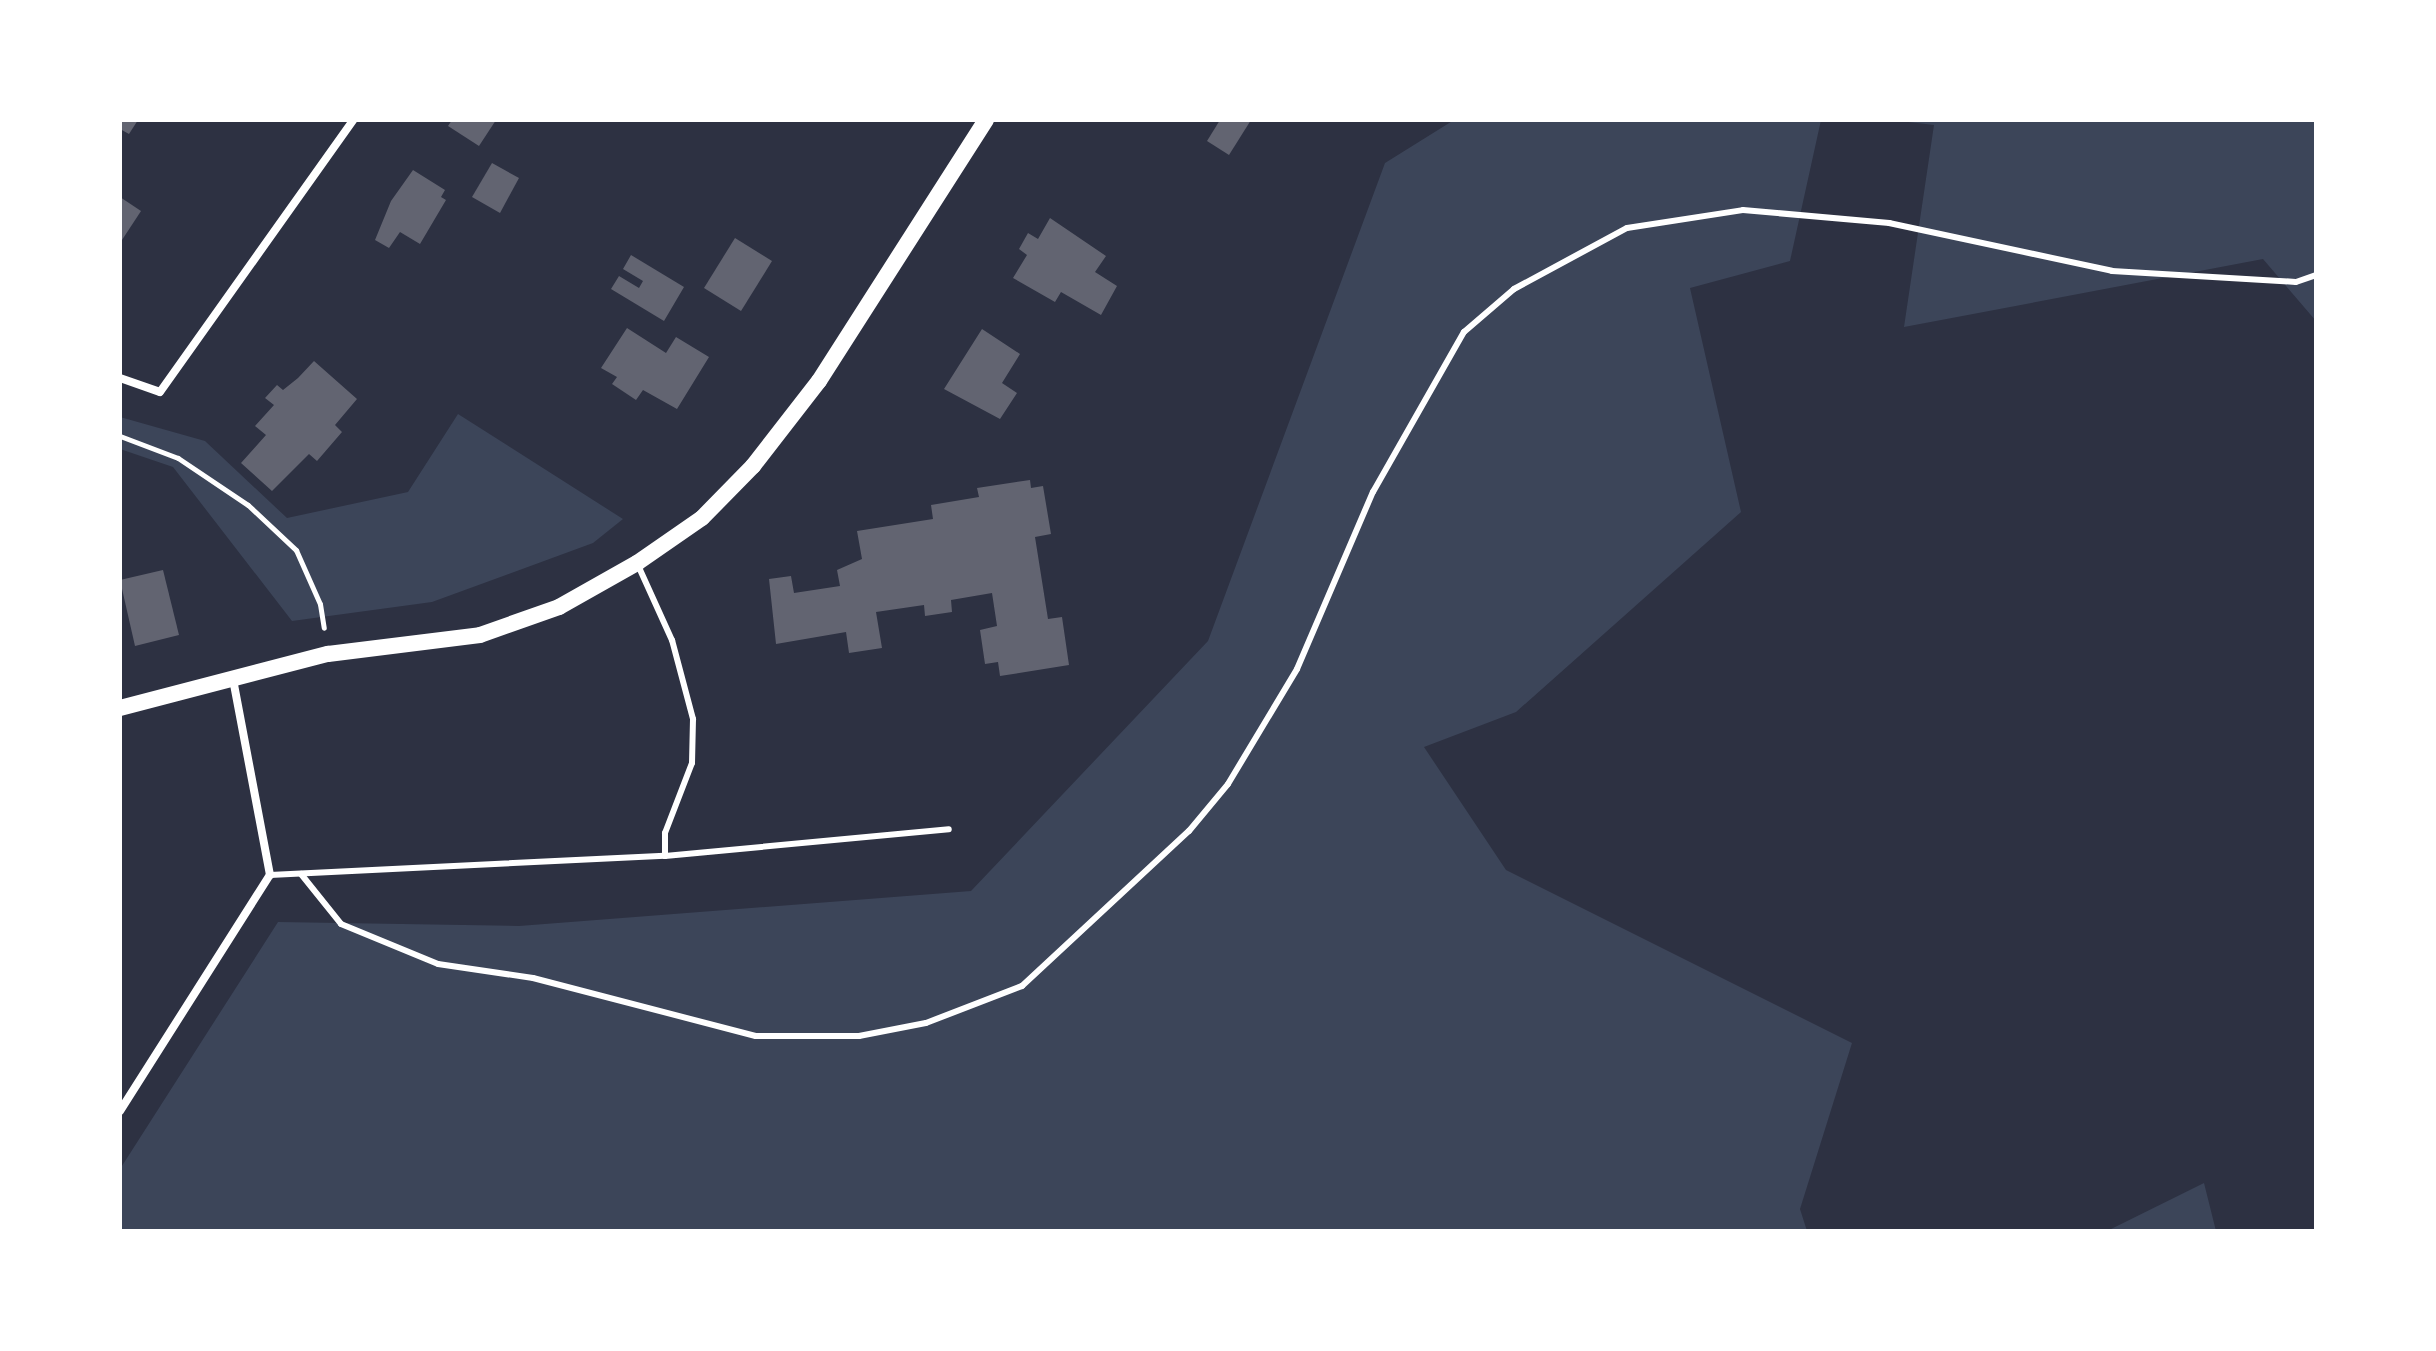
<!DOCTYPE html>
<html>
<head>
<meta charset="utf-8">
<style>
  body { margin:0 }
  #map { position:relative; width:2436px; height:1351px; overflow:hidden; background:#2d3142; font-family:Manrope,sans-serif }
  div>[style] { position:absolute }
  [style*='--x'] { left:calc(var(--x)*1px); top:calc(var(--y)*1px); width:calc(var(--w)*1px); rotate:calc(var(--a)*1deg) }
  .green>* { inset:0; background:#3c4559 }
  .building>* { inset:0; background:#626471 }
  .path>* { height:5px; margin:-2.5px; padding:0 2.5px; transform-origin:2.5px; border-radius:2.5px; background:#fff }
  .service>* { height:6px; margin:-3px; padding:0 3px; transform-origin:3px; border-radius:3px; background:#fff }
  .minor>* { height:8px; margin:-4px; padding:0 4px; transform-origin:4px; border-radius:4px; background:#fff }
  .secondary>* { height:16px; margin:-8px; padding:0 8px; transform-origin:8px; border-radius:8px; background:#fff }
  span { translate:-50% -50%; white-space:nowrap; text-align:center; line-height:1.15; -webkit-text-stroke:8px #fff; paint-order:stroke }
  .frame { position:absolute; inset:0; border:122px solid #fff; pointer-events:none }
</style>
</head>
<body>
<div id="map">
  <div class="green">
    <div style="clip-path:polygon(1454px 120px,1821px 120px,1790px 261px,1690px 288px,1741px 512px,1516px 712px,1424px 747px,1506px 870px,1852px 1043px,1800px 1209px,1807px 1231px,120px 1231px,120px 1169px,278px 922px,519px 926px,971px 891px,1208px 641px,1385px 163px)"></div>
    <div style="clip-path:polygon(1891px 120px,2316px 120px,2316px 321px,2263px 259px,1904px 327px,1934px 125px)"></div>
    <div style="clip-path:polygon(458px 414px,623px 519px,593px 543px,432px 602px,292px 621px,173px 467px,120px 449px,120px 417px,205px 441px,287px 518px,408px 492px)"></div>
    <div style="clip-path:polygon(2204px 1183px,2216px 1231px,2107px 1231px)"></div>
  </div>
  <div class="building">
    <div style="clip-path:polygon(120px 120px,138px 120px,129px 134px,120px 129px)"></div>
    <div style="clip-path:polygon(452px 120px,496px 120px,479px 146px,448px 126px)"></div>
    <div style="clip-path:polygon(1220px 120px,1251px 120px,1229px 155px,1207px 141px)"></div>
    <div style="clip-path:polygon(492px 163px,519px 178px,500px 213px,472px 197px)"></div>
    <div style="clip-path:polygon(413px 170px,445px 190px,441px 197px,446px 200px,420px 244px,400px 232px,389px 248px,375px 240px,391px 201px)"></div>
    <div style="clip-path:polygon(120px 197px,141px 211px,120px 243px)"></div>
    <div style="clip-path:polygon(1050px 218px,1106px 256px,1095px 272px,1117px 286px,1101px 315px,1061px 292px,1055px 302px,1013px 278px,1027px 255px,1019px 249px,1028px 233px,1038px 239px)"></div>
    <div style="clip-path:polygon(735px 238px,772px 261px,741px 311px,704px 288px)"></div>
    <div style="clip-path:polygon(631px 255px,684px 287px,664px 321px,611px 289px,619px 276px,639px 288px,643px 281px,623px 269px)"></div>
    <div style="clip-path:polygon(627px 328px,666px 353px,676px 337px,709px 357px,677px 409px,643px 390px,636px 400px,612px 384px,617px 377px,601px 368px)"></div>
    <div style="clip-path:polygon(982px 329px,1020px 354px,1002px 383px,1017px 393px,1000px 419px,944px 389px)"></div>
    <div style="clip-path:polygon(314px 361px,357px 399px,335px 425px,342px 432px,317px 461px,309px 454px,272px 491px,241px 463px,266px 435px,255px 426px,274px 405px,265px 398px,277px 385px,283px 390px,298px 378px)"></div>
    <div style="clip-path:polygon(1030px 480px,1031px 488px,1043px 486px,1051px 534px,1035px 537px,1048px 619px,1062px 617px,1069px 665px,1000px 676px,998px 662px,985px 664px,980px 630px,997px 626px,992px 593px,951px 600px,952px 612px,925px 616px,924px 605px,876px 612px,882px 648px,849px 653px,846px 632px,776px 644px,769px 579px,791px 576px,794px 593px,840px 586px,837px 570px,862px 559px,857px 531px,933px 519px,931px 505px,979px 497px,977px 488px)"></div>
    <div style="clip-path:polygon(163px 570px,179px 635px,135px 646px,120px 580px)"></div>
  </div>
  <div class="path">
    <div style="--x:120;--y:436;--w:62;--a:20.8"></div>
    <div style="--x:178;--y:458;--w:84;--a:33.9"></div>
    <div style="--x:248;--y:505;--w:66;--a:43.2"></div>
    <div style="--x:296;--y:550;--w:59;--a:66"></div>
    <div style="--x:320;--y:604;--w:24;--a:81"></div>
  </div>
  <div class="service">
    <div style="--x:637;--y:563;--w:85;--a:65.6"></div>
    <div style="--x:672;--y:640;--w:82;--a:75.1"></div>
    <div style="--x:693;--y:719;--w:44;--a:91.3"></div>
    <div style="--x:692;--y:763;--w:75;--a:111.1"></div>
    <div style="--x:665;--y:833;--w:23;--a:90"></div>
    <div style="--x:665;--y:856;--w:285;--a:-5.4"></div>
    <div style="--x:301;--y:874;--w:64;--a:51.3"></div>
    <div style="--x:341;--y:924;--w:105;--a:22.4"></div>
    <div style="--x:438;--y:964;--w:96;--a:8.4"></div>
    <div style="--x:533;--y:978;--w:230;--a:14.6"></div>
    <div style="--x:756;--y:1036;--w:103;--a:0"></div>
    <div style="--x:859;--y:1036;--w:68;--a:-11"></div>
    <div style="--x:926;--y:1023;--w:103;--a:-21.1"></div>
    <div style="--x:1022;--y:986;--w:228;--a:-42.9"></div>
    <div style="--x:1189;--y:831;--w:61;--a:-50.3"></div>
    <div style="--x:1228;--y:784;--w:134;--a:-59"></div>
    <div style="--x:1297;--y:669;--w:193;--a:-66.8"></div>
    <div style="--x:1373;--y:492;--w:184;--a:-60.4"></div>
    <div style="--x:1464;--y:332;--w:66;--a:-40.7"></div>
    <div style="--x:1514;--y:289;--w:128;--a:-28.4"></div>
    <div style="--x:1627;--y:228;--w:117;--a:-8.8"></div>
    <div style="--x:1743;--y:210;--w:147;--a:5.1"></div>
    <div style="--x:1889;--y:223;--w:228;--a:12.1"></div>
    <div style="--x:2112;--y:271;--w:184;--a:3.4"></div>
    <div style="--x:2296;--y:282;--w:21;--a:-19"></div>
    <div style="--x:270;--y:875;--w:395;--a:-2.8"></div>
  </div>
  <div class="minor">
    <div style="--x:120;--y:378;--w:42;--a:19.3"></div>
    <div style="--x:160;--y:392;--w:334;--a:-54.6"></div>
    <div style="--x:120;--y:1111;--w:280;--a:-57.6"></div>
    <div style="--x:270;--y:875;--w:199;--a:-100.7"></div>
  </div>
  <div class="secondary">
    <div style="--x:120;--y:708;--w:215;--a:-14.6"></div>
    <div style="--x:328;--y:654;--w:153;--a:-7.1"></div>
    <div style="--x:480;--y:635;--w:84;--a:-19.5"></div>
    <div style="--x:559;--y:607;--w:90;--a:-29.4"></div>
    <div style="--x:637;--y:563;--w:79;--a:-34.7"></div>
    <div style="--x:702;--y:518;--w:73;--a:-45.6"></div>
    <div style="--x:753;--y:466;--w:108;--a:-52.2"></div>
    <div style="--x:819;--y:381;--w:310;--a:-57.4"></div>
  </div>
  <div class="frame"></div>
</div>
</body>
</html>
